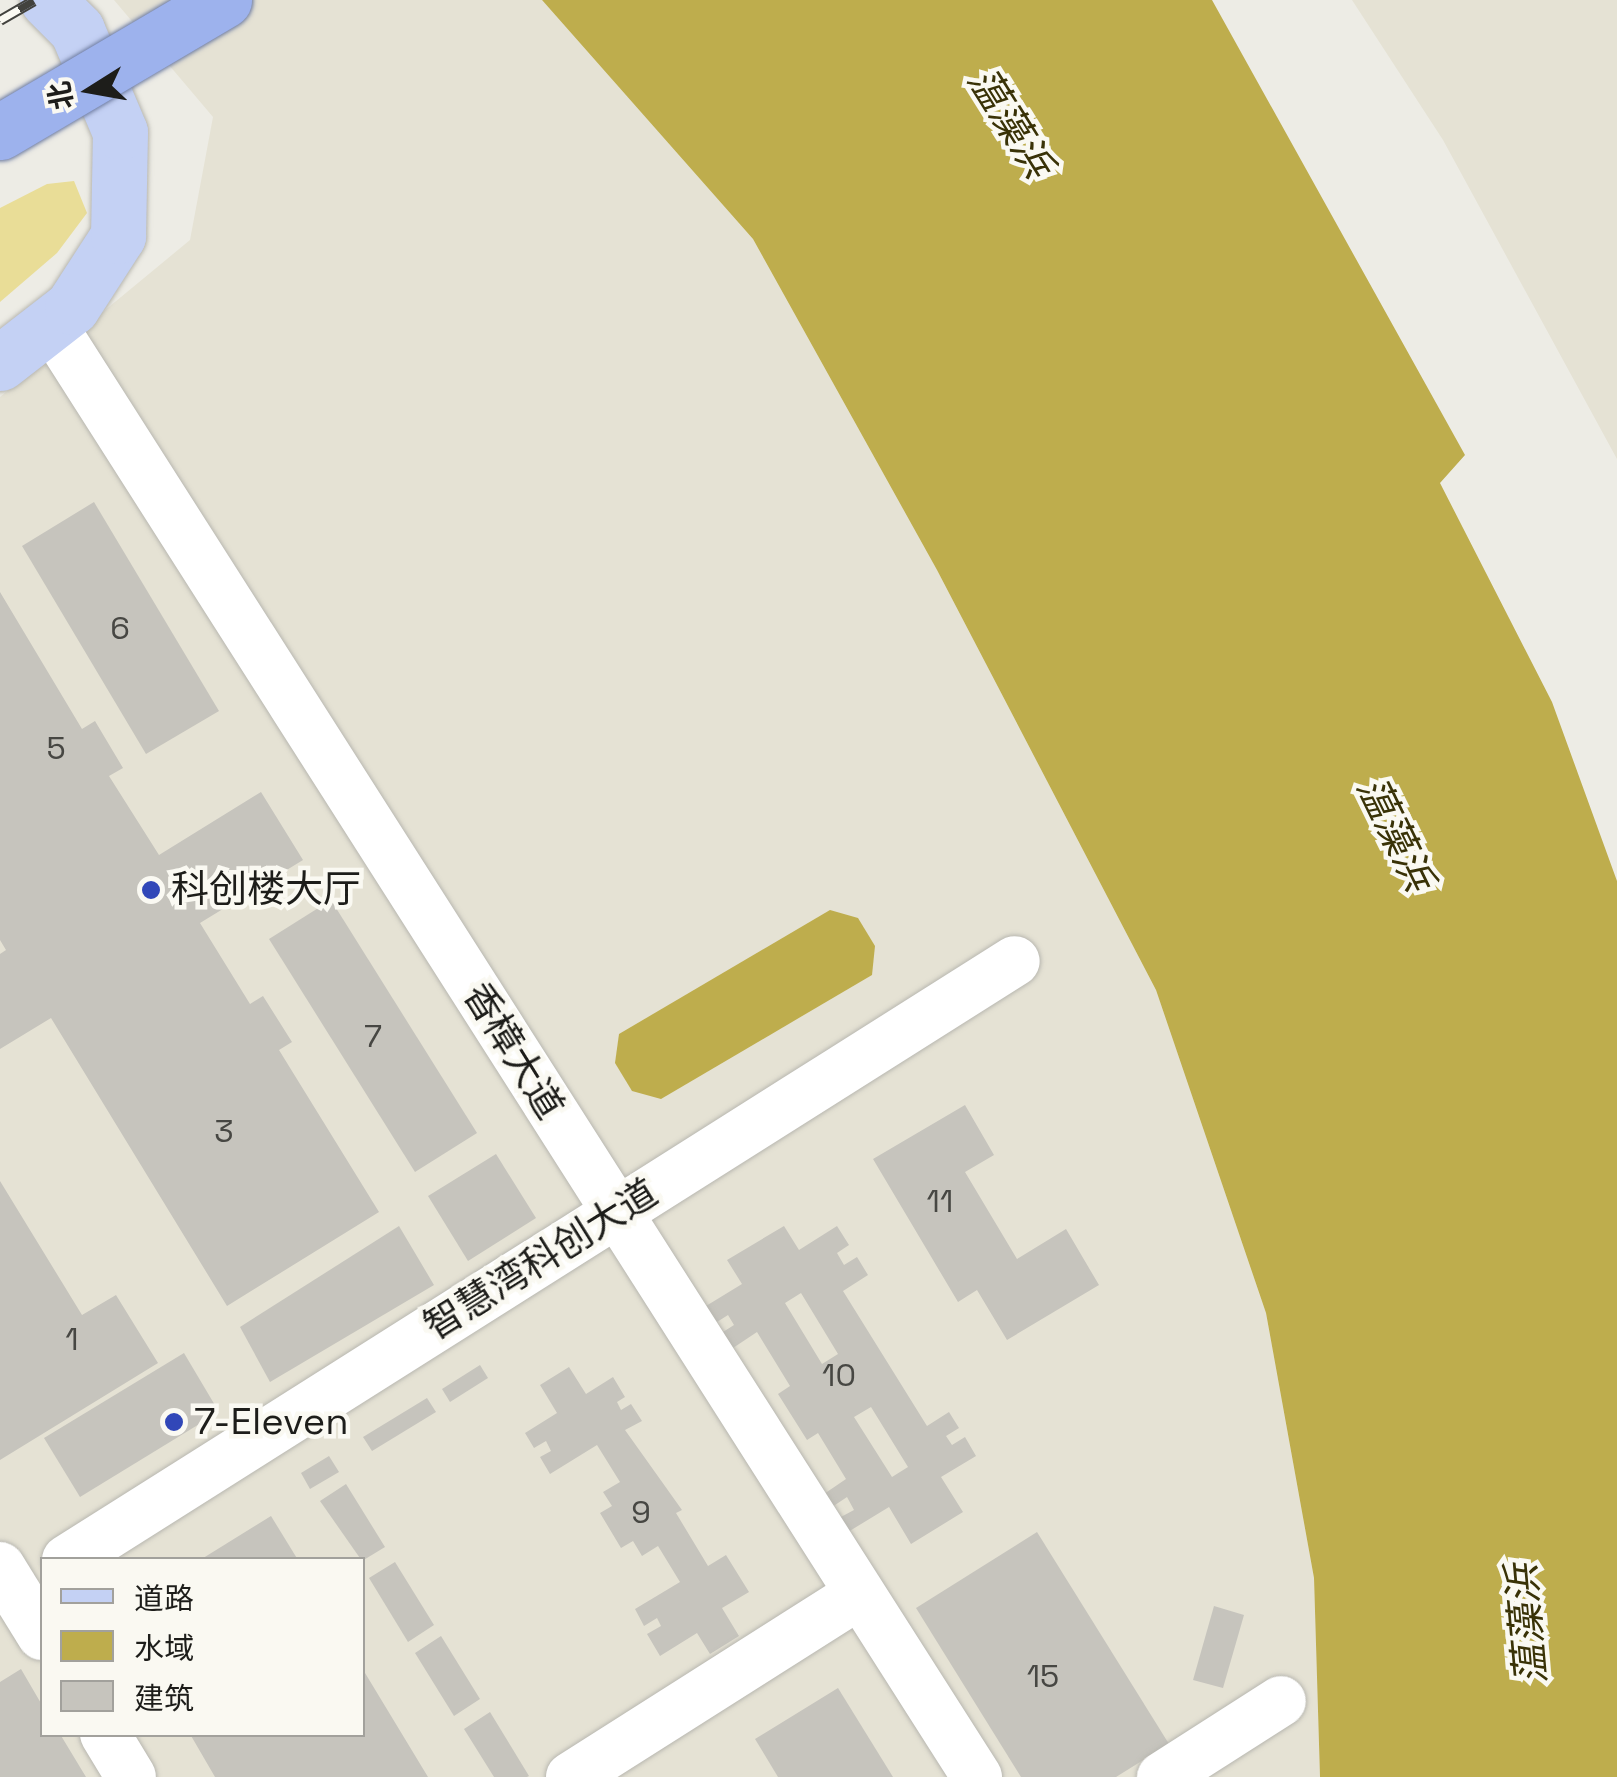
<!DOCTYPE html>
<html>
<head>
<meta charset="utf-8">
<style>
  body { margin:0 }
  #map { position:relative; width:1617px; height:1777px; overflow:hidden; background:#edece5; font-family:"Space Grotesk","Noto Sans SC",sans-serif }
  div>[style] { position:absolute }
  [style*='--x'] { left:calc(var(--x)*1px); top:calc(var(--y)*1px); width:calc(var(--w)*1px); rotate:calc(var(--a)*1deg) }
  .built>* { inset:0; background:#e5e2d4 }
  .green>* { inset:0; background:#e9dd97 }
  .water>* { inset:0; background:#bead4d }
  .building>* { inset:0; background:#c6c4bd }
  .roads { filter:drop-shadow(0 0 2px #b8b7b0) drop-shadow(0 0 2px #b8b7b0) }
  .minor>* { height:50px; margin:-25px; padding:0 25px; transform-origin:25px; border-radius:25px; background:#fff }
  .major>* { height:55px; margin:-27.5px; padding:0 27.5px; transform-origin:27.5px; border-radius:27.5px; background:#c4d1f4 }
  .rail>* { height:11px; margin-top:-5.5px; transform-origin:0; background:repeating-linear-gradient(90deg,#faf9f2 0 22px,#42423e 0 44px); box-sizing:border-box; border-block:2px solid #42423e }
  .bridges { filter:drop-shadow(0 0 2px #707ea3) drop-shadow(0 0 2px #707ea3) }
  .highway-bridge>* { height:55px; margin:-27.5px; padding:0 27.5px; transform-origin:27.5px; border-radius:27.5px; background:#9db2ed }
  .dots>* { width:28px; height:28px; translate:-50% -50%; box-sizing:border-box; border:5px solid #faf9f2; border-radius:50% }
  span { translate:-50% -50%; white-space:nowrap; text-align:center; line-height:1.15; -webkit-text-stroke:9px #faf9f2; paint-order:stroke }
  .number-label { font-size:32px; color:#474743 }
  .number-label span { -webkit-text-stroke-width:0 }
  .poi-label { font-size:38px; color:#1d1d1a }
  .left { translate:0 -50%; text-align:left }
  .street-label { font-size:38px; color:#1d1d1a }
  .water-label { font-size:40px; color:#393207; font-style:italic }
  .legend { position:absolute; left:40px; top:1557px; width:325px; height:180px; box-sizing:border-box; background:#faf9f2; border:2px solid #a2a19c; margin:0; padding:12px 18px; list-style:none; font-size:30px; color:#1d1d1a }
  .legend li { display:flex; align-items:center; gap:20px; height:50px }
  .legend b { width:50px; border:2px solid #a2a19c }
  .north { position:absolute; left:40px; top:40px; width:100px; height:100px; -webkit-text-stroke:8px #faf9f2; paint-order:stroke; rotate:259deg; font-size:28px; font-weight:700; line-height:40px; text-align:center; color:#1d1d1a }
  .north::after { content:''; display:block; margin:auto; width:35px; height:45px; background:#1d1d1a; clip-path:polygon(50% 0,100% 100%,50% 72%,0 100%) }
</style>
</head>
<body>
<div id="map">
  <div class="built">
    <div style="clip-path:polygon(evenodd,114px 0,542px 0,753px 239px,937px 570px,1156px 990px,1266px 1313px,1314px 1578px,1320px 1777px,0 1777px,0 397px,190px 240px,213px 117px,114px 0,42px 1560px,362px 1560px,362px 1734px,42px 1734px,42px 1560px)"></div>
    <div style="clip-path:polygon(1352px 0,1617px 0,1617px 459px,1443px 140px)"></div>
  </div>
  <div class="green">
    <div style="clip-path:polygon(74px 181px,87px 213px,57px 253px,0 302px,0 208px,47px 184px)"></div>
  </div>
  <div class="water">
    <div style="clip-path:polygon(542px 0,1212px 0,1465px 455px,1440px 483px,1552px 702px,1617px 881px,1617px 1777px,1320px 1777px,1314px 1578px,1266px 1313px,1156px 990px,937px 570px,753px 239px)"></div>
    <div style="clip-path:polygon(830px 910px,858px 918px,875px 946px,872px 975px,661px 1099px,632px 1091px,615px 1063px,619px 1034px)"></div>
  </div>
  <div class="building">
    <div style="clip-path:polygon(94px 502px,219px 711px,146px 754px,22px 546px)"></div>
    <div style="clip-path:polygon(0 592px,82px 729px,95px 721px,123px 768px,109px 776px,159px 855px,261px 792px,303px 860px,200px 923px,250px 1004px,263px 996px,292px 1042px,279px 1050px,379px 1212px,227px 1306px,51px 1018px,0 1049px,0 954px,6px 950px,0 940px)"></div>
    <div style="clip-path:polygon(331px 900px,477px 1133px,415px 1172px,269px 939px)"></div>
    <div style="clip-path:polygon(965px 1105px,994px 1155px,965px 1172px,1017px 1259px,1066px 1229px,1099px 1285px,1007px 1340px,977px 1290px,958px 1302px,873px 1159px)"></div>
    <div style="clip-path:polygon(496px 1154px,536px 1218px,468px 1261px,428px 1196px)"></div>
    <div style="clip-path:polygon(0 1181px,82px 1315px,116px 1295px,158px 1363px,0 1460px)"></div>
    <div style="clip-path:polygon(399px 1226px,434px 1285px,270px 1382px,240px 1327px)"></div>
    <div style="clip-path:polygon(evenodd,784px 1226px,799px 1250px,837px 1226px,849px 1245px,837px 1253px,844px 1265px,857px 1257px,868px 1275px,843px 1291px,927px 1426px,949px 1412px,959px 1428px,946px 1436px,952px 1445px,965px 1437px,976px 1456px,941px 1477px,963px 1512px,911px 1544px,889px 1507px,848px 1532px,839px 1518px,854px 1510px,847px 1497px,832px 1507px,824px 1494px,846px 1479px,818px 1433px,807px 1440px,778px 1394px,790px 1386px,757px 1332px,733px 1348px,723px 1332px,734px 1325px,728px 1315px,717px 1322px,706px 1306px,742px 1284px,727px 1260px,784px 1226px,801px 1293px,838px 1354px,822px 1364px,785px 1303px,801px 1293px,784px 1226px,871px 1407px,908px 1467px,892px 1477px,854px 1417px,871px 1407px)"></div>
    <div style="clip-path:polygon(184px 1353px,219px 1412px,80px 1497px,44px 1438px)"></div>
    <div style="clip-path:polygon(480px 1365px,488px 1378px,450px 1402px,442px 1389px)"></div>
    <div style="clip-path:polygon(569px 1367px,586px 1394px,613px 1377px,625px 1397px,617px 1402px,621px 1410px,631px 1404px,642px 1421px,625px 1430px,682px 1510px,676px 1513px,708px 1566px,726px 1555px,749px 1592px,722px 1608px,739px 1636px,710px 1654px,697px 1633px,660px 1656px,647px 1634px,661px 1626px,657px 1618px,644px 1626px,635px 1609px,680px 1582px,658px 1546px,642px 1556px,633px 1541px,621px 1548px,600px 1513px,612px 1506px,603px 1492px,620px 1482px,597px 1445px,550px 1474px,540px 1457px,551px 1451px,546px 1441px,534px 1448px,525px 1433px,557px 1413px,540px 1385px)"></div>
    <div style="clip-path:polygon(427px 1398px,436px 1412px,372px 1451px,363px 1437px)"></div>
    <div style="clip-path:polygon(329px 1456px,339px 1472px,310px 1489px,301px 1473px)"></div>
    <div style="clip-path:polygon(346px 1484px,385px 1547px,362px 1561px,320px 1501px)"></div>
    <div style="clip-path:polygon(271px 1516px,298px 1560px,200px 1560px)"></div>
    <div style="clip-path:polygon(1037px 1532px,1169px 1744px,1116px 1777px,1021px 1777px,916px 1608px)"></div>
    <div style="clip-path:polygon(395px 1562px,434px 1625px,408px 1642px,369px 1578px)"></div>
    <div style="clip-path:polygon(1214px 1606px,1244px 1615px,1223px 1688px,1193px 1680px)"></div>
    <div style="clip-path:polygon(441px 1636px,480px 1699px,454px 1716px,415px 1653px)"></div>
    <div style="clip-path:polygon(362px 1668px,428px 1777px,215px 1777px,190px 1734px,362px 1734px)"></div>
    <div style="clip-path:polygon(21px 1669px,42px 1705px,42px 1734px,60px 1734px,86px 1777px,0 1777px,0 1682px)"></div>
    <div style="clip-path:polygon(838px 1688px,893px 1777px,778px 1777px,755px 1739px)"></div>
    <div style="clip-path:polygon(490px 1712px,529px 1776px,527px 1777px,494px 1777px,464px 1729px)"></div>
  </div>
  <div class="roads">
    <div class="minor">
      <div style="--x:51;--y:324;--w:1723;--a:57.49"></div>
      <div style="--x:67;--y:1560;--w:1121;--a:-32.29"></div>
      <div style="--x:0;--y:1567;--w:80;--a:58.3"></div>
      <div style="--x:105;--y:1734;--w:50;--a:58.8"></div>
      <div style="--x:571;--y:1777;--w:340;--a:-32.4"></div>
      <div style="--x:1162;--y:1777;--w:141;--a:-32.6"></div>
    </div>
    <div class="major">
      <div style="--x:0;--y:363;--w:91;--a:-37.9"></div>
      <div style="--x:72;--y:307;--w:85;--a:-57.1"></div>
      <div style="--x:118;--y:236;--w:104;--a:-88.9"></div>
      <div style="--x:120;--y:132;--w:111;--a:-112.9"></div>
      <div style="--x:77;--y:30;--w:42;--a:-135"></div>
    </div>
  </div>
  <div class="rail">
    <div style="--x:0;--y:20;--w:39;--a:-30"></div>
  </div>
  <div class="bridges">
    <div class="highway-bridge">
      <div style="--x:0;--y:132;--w:260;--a:-30.5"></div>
    </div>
  </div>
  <div class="dots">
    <div style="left:151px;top:890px;background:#3147b8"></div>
    <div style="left:174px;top:1422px;background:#3147b8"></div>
  </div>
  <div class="number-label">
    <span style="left:120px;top:628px">6</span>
    <span style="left:56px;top:748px">5</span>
    <span style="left:373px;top:1036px">7</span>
    <span style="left:224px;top:1131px">3</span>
    <span style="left:940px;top:1201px">11</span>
    <span style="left:72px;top:1339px">1</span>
    <span style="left:839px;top:1375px">10</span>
    <span style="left:641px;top:1512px">9</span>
    <span style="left:1043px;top:1676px">15</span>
  </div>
  <div class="poi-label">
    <span class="left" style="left:171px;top:890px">科创楼大厅</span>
    <span class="left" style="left:194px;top:1422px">7-Eleven</span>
  </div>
  <div class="street-label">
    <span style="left:513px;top:1051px;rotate:58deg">香樟大道</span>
    <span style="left:541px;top:1260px;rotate:-32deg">智慧湾科创大道</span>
  </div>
  <div class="water-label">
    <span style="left:1010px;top:123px;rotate:58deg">蕰藻浜</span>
    <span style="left:1395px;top:834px;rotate:64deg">蕰藻浜</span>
    <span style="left:1527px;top:1624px;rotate:-95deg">蕰藻浜</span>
  </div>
  <ul class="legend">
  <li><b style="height:12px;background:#c4d1f4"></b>道路</li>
  <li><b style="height:28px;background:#bead4d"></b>水域</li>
  <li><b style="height:28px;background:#c6c4bd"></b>建筑</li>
  </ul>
  <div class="north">北</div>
</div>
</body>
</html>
